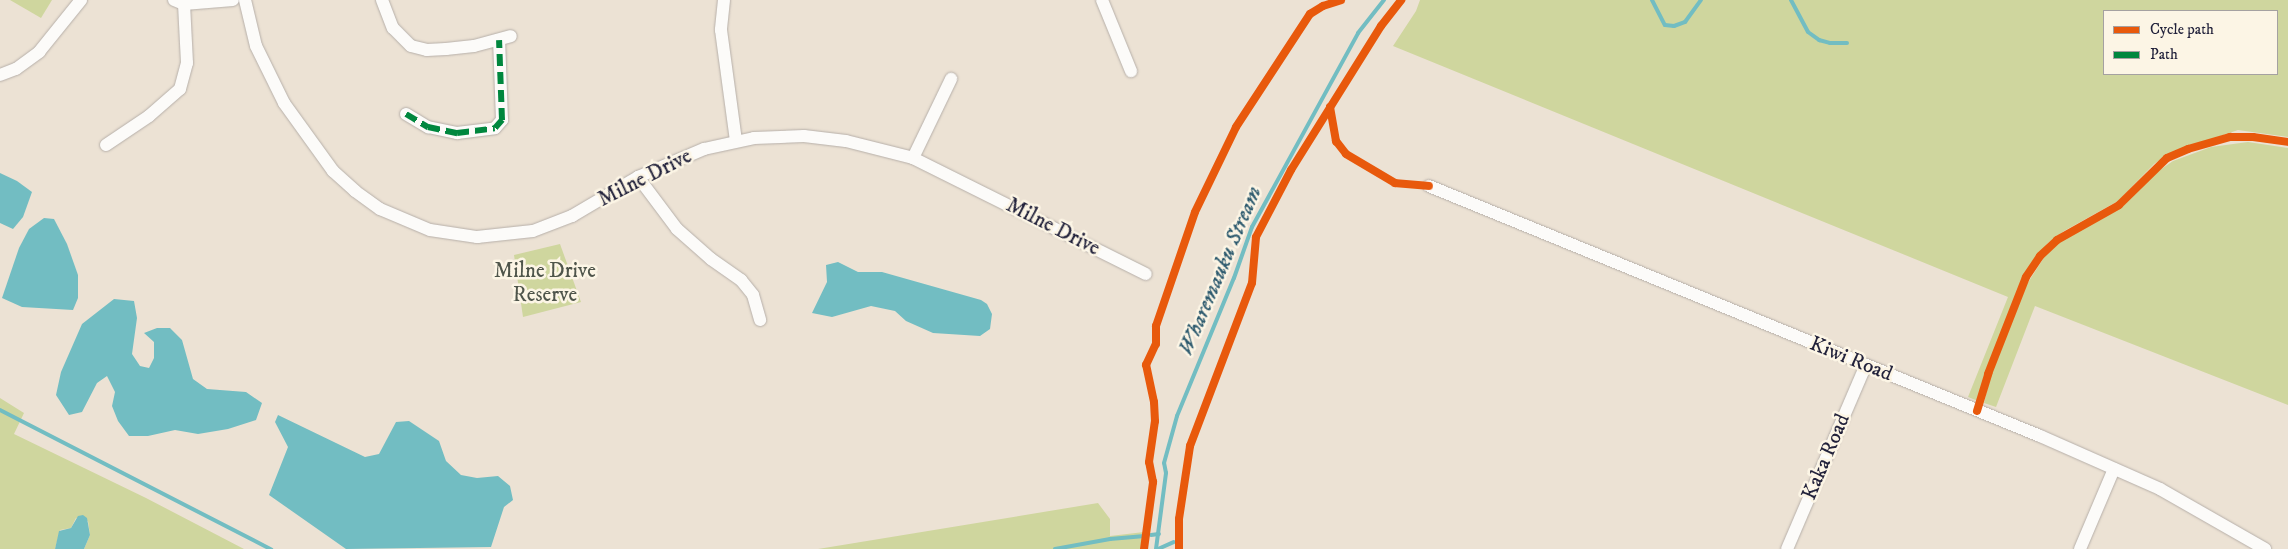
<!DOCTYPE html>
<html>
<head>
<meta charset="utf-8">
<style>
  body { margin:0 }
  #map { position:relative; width:2288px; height:549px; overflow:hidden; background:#ece2d4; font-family:"IM FELL DW Pica",serif }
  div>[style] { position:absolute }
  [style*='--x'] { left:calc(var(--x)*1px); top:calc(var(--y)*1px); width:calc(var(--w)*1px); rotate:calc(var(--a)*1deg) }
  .green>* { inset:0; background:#cfd69e }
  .water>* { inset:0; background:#72bdc2 }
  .stream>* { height:4px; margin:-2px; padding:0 2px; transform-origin:2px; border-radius:2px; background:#72bdc2 }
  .roads { filter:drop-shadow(0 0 1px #b6afa9) drop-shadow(0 0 1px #b6afa9) }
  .minor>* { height:12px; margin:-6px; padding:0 6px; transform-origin:6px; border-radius:6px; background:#fcfbf9 }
  .quiet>* { height:6px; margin-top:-3px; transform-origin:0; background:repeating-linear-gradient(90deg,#00873e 0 12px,transparent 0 18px) }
  .cycleway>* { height:8px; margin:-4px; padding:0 4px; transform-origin:4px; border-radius:4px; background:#e8590c }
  span { translate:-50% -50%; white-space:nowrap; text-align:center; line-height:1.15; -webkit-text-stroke:5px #fcf5e5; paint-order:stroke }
  .street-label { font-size:21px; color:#22223b }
  .park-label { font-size:21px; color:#4f554b }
  .water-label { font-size:22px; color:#2d5a6e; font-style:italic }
  .legend { position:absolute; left:2103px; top:10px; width:175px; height:65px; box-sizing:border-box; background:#fcf5e5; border:1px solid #a5a1a1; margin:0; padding:6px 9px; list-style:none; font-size:15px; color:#22223b }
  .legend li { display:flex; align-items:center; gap:10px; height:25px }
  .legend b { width:25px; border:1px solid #a5a1a1 }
</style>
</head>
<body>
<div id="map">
  <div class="green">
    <div style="clip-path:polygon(10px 0,52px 0,41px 18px)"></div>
    <div style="clip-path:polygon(evenodd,1420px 0,2288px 0,2288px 137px,2238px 130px,2168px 154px,2154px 164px,2118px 201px,2064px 231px,2048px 243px,2035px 258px,2022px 280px,1984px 378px,1978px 401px,1968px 397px,2008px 297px,1393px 46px,1416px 11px,1420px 0,2104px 11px,2277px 11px,2277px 74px,2104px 74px,2104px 11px)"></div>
    <div style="clip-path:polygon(2248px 142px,2288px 148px,2288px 405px,2035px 306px,1996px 407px,1984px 403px,1991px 374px,2027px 284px,2045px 256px,2063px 240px,2122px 207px,2157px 172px,2173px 161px,2211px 147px)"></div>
    <div style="clip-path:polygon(560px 244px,581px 302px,523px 317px,514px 255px)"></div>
    <div style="clip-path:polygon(0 398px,24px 413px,14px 434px,146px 498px,244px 549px,84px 549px,90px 535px,88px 521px,76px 518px,71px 528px,60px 530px,55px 549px,0 549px)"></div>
    <div style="clip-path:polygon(1098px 503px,1110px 519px,1110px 536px,1144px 532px,1142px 549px,818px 549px)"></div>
  </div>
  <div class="water">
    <div style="clip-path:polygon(0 173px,17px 181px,32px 192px,23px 217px,13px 229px,0 223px)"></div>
    <div style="clip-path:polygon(44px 218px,54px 219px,67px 244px,78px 275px,78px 298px,73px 310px,22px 307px,2px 298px,19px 248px,29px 229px)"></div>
    <div style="clip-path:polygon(838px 262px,858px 272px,882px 272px,981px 300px,987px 304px,992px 314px,990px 329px,980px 336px,933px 333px,906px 321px,895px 311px,871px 306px,832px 317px,812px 313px,827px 282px,826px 265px)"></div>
    <div style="clip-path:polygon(114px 299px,134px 301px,137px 318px,132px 354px,140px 366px,149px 368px,154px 358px,154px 342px,144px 333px,157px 328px,170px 328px,182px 340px,193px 379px,207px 389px,246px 392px,262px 403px,256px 420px,228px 429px,198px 434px,175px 430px,148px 436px,129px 436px,118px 421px,112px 406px,115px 392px,107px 376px,97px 383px,82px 412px,69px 415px,56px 395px,61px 372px,82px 324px)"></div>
    <div style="clip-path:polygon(278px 415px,365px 457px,379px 454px,396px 422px,409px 421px,439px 441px,446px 461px,461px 475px,477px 478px,498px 476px,510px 486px,513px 500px,504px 507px,491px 547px,346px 549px,269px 495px,288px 447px,275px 422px)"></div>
    <div style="clip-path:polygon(83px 515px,87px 518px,90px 535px,84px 549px,55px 549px,59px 531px,71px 528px,78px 516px)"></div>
  </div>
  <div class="stream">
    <div style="--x:1652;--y:0;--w:28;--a:63"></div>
    <div style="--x:1665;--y:25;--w:9;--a:6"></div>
    <div style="--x:1674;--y:26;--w:12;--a:-20"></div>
    <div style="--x:1685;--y:22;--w:27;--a:-54"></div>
    <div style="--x:1791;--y:0;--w:36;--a:62"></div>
    <div style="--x:1808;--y:32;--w:14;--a:36"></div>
    <div style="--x:1819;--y:40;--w:11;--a:15"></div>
    <div style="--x:1830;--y:43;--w:17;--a:0"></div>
    <div style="--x:0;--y:410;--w:305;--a:27.2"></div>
    <div style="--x:1151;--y:535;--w:8;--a:-7"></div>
    <div style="--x:1055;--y:549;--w:56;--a:-10.3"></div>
    <div style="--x:1110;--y:539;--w:32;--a:-5"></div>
    <div style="--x:1156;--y:549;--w:77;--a:-82.5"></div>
    <div style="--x:1166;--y:473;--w:10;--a:-101"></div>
    <div style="--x:1164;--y:463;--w:49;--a:-74.5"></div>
    <div style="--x:1177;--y:416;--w:149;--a:-67.6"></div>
    <div style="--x:1234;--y:278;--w:54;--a:-70.6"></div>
    <div style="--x:1252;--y:227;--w:221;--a:-61.3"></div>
    <div style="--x:1358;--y:33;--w:42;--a:-51.8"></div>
    <div style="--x:1158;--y:549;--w:17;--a:-24"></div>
  </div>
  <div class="roads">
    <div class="minor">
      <div style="--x:174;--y:0;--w:11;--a:22"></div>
      <div style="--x:184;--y:4;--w:49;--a:-4.7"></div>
      <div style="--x:245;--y:0;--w:47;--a:76.6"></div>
      <div style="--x:256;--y:46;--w:64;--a:63.8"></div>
      <div style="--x:284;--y:103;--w:84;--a:54.2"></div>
      <div style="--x:333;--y:171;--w:30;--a:42"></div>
      <div style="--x:355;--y:191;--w:31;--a:36"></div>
      <div style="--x:380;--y:209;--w:54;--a:22.8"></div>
      <div style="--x:430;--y:230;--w:48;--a:8.5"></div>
      <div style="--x:477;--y:237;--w:56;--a:-6.1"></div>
      <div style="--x:533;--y:231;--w:42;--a:-21"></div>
      <div style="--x:572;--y:216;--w:77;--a:-30.6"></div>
      <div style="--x:638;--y:177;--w:72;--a:-23"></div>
      <div style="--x:704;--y:149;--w:51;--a:-12.4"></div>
      <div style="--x:754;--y:138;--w:50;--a:-2.3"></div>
      <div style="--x:804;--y:136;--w:42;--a:6.8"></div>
      <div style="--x:846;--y:141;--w:69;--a:14.2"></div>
      <div style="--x:913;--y:158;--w:260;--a:26.5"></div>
      <div style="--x:382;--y:0;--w:30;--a:69"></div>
      <div style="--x:393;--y:28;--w:25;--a:45"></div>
      <div style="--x:411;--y:46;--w:16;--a:14"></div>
      <div style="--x:427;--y:50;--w:19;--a:-3"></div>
      <div style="--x:446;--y:49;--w:28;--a:-6"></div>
      <div style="--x:474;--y:46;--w:38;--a:-15"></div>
      <div style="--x:724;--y:0;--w:30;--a:96"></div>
      <div style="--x:721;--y:30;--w:112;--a:82.3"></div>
      <div style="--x:1102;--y:0;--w:77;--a:67.8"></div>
      <div style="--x:0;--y:75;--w:17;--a:-21"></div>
      <div style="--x:16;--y:69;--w:29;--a:-36"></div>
      <div style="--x:39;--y:52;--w:67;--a:-51.1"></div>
      <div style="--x:406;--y:114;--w:26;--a:31"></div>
      <div style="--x:428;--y:127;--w:30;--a:12"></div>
      <div style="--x:457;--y:133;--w:38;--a:-7"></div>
      <div style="--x:495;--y:128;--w:11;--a:-49"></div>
      <div style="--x:502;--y:120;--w:80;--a:-92.1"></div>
      <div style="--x:106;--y:145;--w:52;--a:-34"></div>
      <div style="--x:149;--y:116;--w:41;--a:-41.1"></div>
      <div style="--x:180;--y:89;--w:27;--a:-75"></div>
      <div style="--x:187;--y:63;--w:59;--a:-92.9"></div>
      <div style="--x:913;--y:158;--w:88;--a:-64.3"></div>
      <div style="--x:638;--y:177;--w:65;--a:53.1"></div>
      <div style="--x:677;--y:229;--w:45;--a:41.4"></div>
      <div style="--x:711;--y:259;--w:37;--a:35"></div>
      <div style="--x:741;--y:280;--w:19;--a:51"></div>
      <div style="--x:753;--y:295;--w:26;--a:74"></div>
      <div style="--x:1429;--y:186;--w:660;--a:22.25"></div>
      <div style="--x:2040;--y:436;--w:131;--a:23.8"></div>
      <div style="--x:2160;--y:489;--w:121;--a:29.7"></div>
      <div style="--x:1787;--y:549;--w:200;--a:-66.8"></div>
      <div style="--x:2080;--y:549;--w:87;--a:-67"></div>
    </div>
  </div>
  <div class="quiet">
    <div style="--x:406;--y:114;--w:26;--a:31"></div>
    <div style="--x:428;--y:127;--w:30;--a:12"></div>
    <div style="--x:457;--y:133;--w:38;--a:-7"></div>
    <div style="--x:495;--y:128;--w:11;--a:-49"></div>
    <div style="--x:502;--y:120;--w:80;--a:-92.1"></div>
  </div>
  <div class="cycleway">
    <div style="--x:1330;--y:107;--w:35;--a:80"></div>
    <div style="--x:1336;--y:141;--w:16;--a:52"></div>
    <div style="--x:1346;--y:154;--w:57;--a:30.6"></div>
    <div style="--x:1395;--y:183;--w:34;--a:5"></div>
    <div style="--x:1977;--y:411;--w:39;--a:-73"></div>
    <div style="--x:1988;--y:374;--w:104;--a:-68.6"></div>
    <div style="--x:2026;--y:277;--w:25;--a:-56"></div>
    <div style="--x:2040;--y:256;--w:23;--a:-43"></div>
    <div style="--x:2057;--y:240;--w:71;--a:-29.4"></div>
    <div style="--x:2119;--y:205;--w:67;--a:-44.4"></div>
    <div style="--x:2167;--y:158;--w:23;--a:-23"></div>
    <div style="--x:2188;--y:149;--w:44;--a:-15.9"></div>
    <div style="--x:2230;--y:137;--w:23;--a:0"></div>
    <div style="--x:2253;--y:137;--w:35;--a:8"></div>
    <div style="--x:1144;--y:549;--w:68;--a:-82.3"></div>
    <div style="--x:1153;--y:482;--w:20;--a:-101"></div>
    <div style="--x:1149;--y:462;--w:41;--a:-81.7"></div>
    <div style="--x:1155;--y:421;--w:19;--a:-93"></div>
    <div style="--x:1154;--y:402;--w:38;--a:-102"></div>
    <div style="--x:1146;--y:365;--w:23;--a:-65"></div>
    <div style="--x:1156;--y:344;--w:18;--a:-90"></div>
    <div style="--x:1156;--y:326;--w:120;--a:-71.1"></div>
    <div style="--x:1195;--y:212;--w:94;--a:-64.2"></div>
    <div style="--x:1236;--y:127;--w:135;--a:-56.8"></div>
    <div style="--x:1310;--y:14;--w:15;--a:-32"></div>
    <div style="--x:1323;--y:6;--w:19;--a:-18"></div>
    <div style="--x:1179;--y:549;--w:30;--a:-90"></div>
    <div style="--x:1179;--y:519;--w:74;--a:-81.4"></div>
    <div style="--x:1190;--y:446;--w:174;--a:-69.2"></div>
    <div style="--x:1252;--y:283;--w:46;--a:-85"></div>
    <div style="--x:1256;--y:237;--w:76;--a:-62.4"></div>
    <div style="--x:1291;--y:170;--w:170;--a:-58"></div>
    <div style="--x:1381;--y:26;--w:33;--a:-52"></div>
  </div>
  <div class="street-label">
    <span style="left:645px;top:178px;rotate:-27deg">Milne Drive</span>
    <span style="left:1053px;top:227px;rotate:27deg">Milne Drive</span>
    <span style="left:1851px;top:359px;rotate:22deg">Kiwi Road</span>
    <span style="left:1826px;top:457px;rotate:-67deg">Kaka Road</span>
  </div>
  <div class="park-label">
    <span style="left:545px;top:283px">Milne Drive<br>Reserve</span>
  </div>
  <div class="water-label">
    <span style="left:1220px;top:271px;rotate:-67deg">Wharemauku Stream</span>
  </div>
  <ul class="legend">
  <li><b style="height:6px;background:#e8590c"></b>Cycle path</li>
  <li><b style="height:6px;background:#00873e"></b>Path</li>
  </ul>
</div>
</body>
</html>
